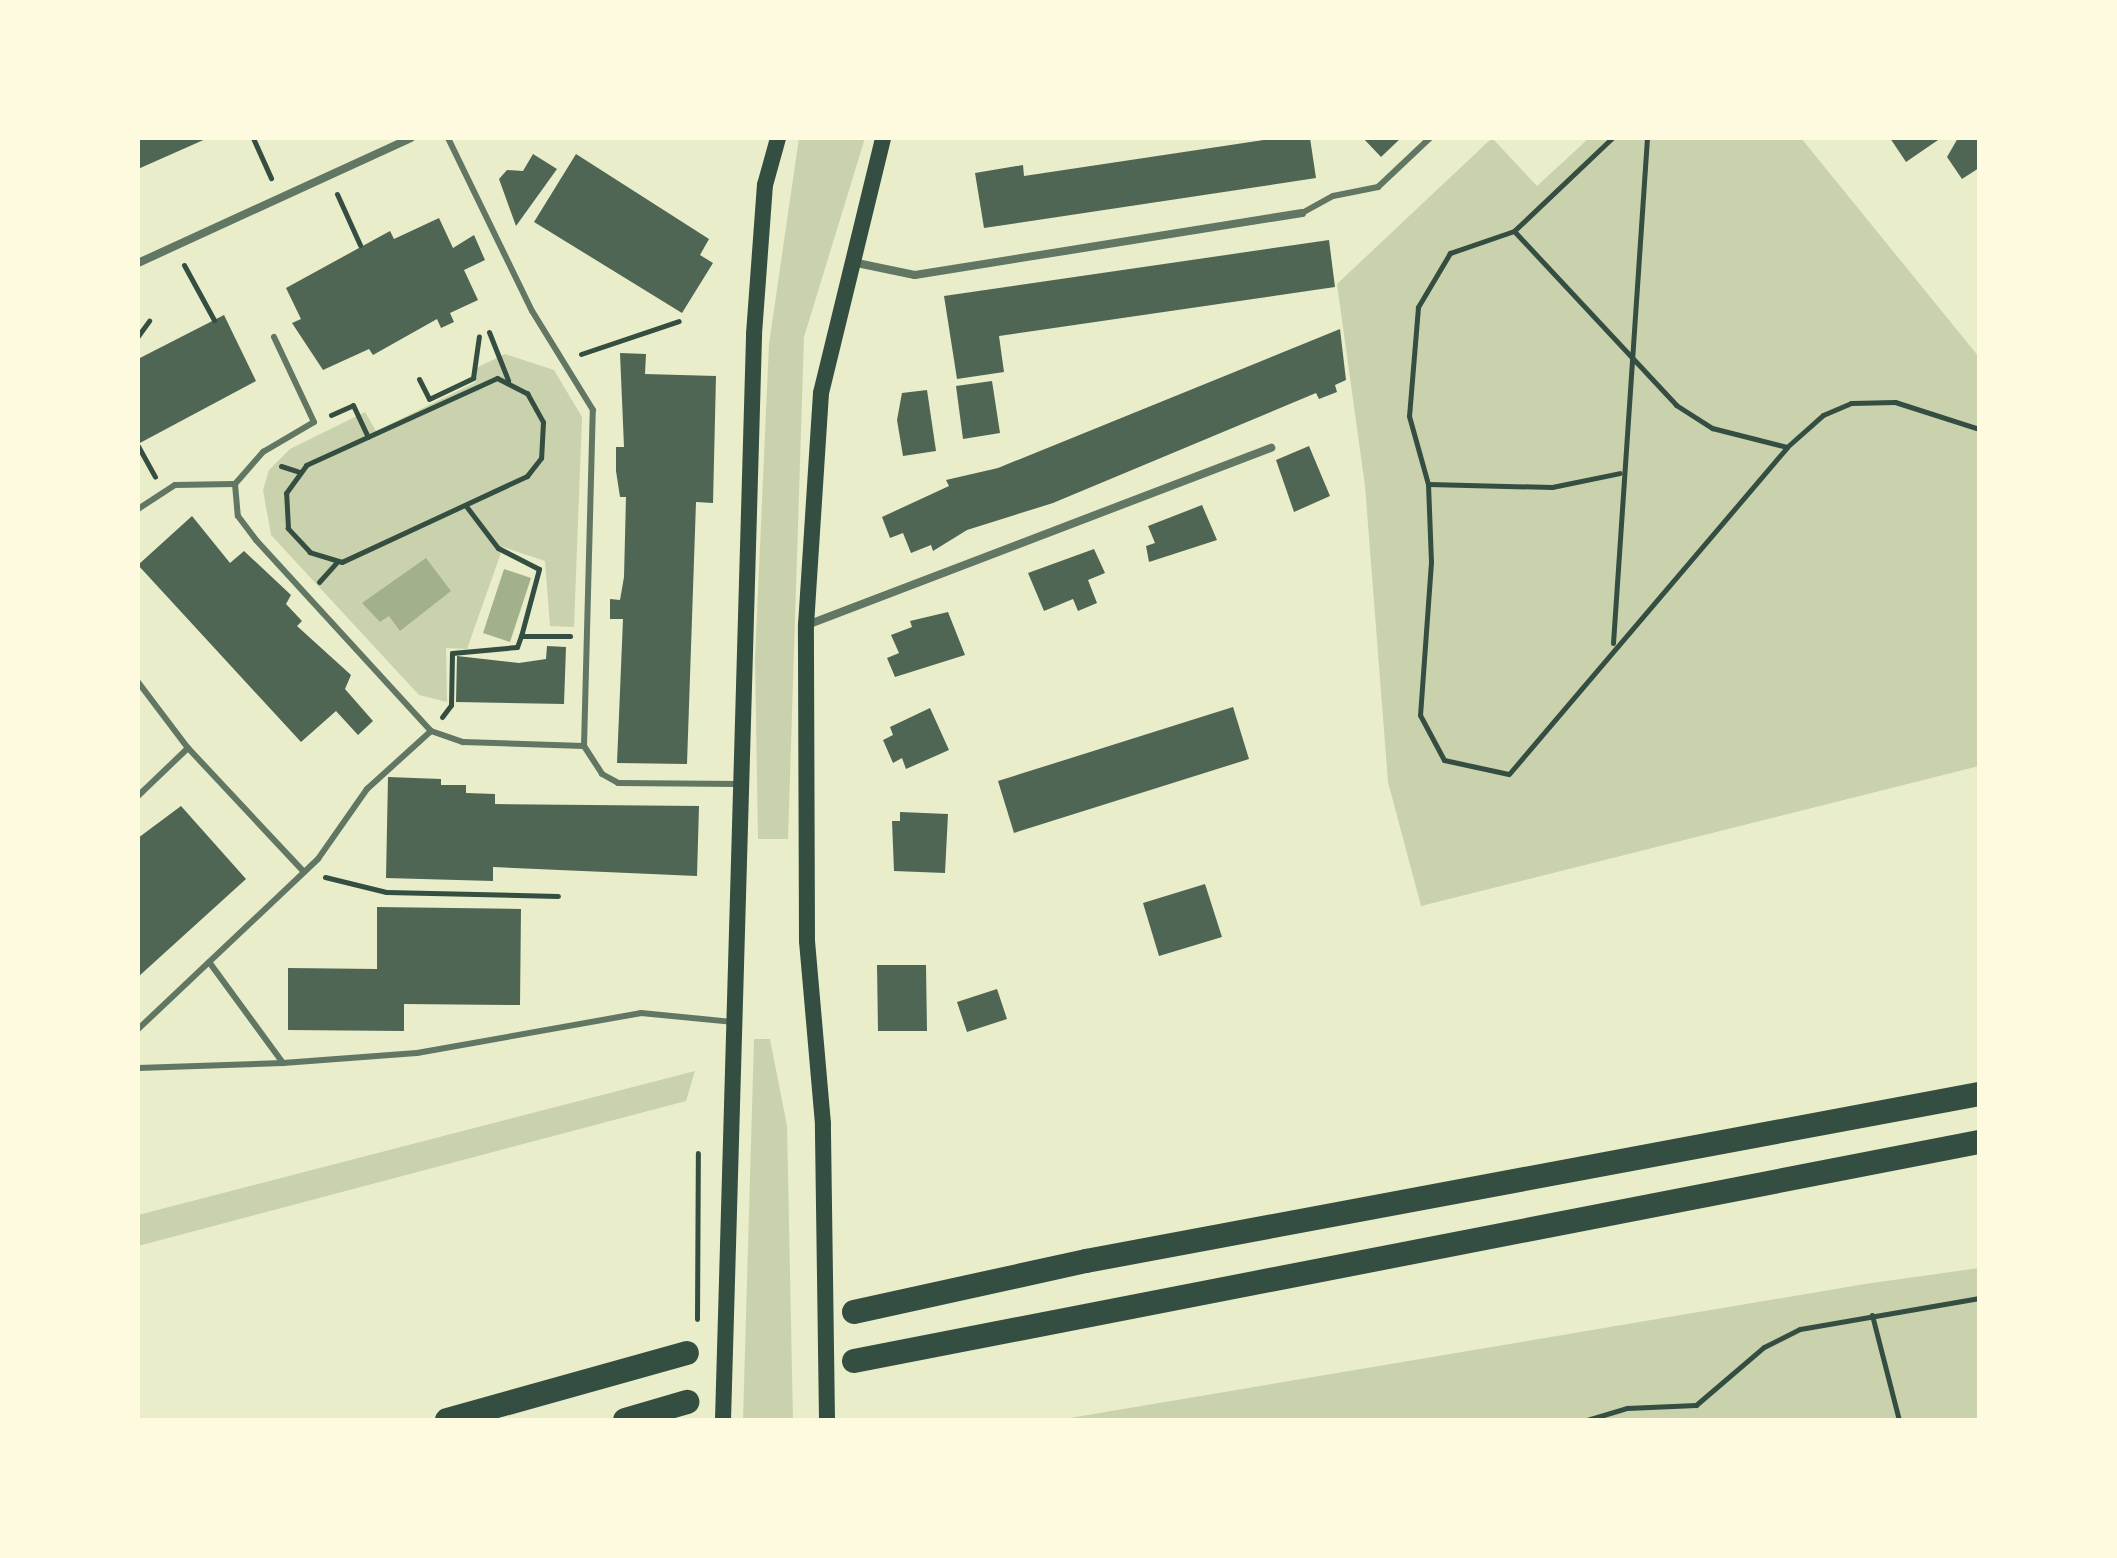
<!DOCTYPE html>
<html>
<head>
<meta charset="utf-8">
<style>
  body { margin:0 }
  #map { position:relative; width:2117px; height:1558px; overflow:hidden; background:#e9edc9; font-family:Quicksand,sans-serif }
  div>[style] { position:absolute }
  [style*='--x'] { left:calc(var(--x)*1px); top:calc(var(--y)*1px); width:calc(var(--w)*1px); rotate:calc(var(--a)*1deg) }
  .green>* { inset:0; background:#cad2ad }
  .water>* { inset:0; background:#a3b18a }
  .building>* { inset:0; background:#4f6655 }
  .path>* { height:5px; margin:-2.5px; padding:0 2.5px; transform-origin:2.5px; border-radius:2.5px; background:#344e41 }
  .service>* { height:6px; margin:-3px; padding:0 3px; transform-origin:3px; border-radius:3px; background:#617663 }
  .minor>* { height:8px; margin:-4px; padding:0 4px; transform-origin:4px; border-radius:4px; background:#617663 }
  .secondary>* { height:16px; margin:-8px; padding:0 8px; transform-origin:8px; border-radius:8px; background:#344e41 }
  .motorway>* { height:24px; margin:-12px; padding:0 12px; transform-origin:12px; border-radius:12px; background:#344e41 }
  span { translate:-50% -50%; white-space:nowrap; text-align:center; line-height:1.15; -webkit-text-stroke:8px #fefae0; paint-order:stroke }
  .frame { position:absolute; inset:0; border:140px solid #fefae0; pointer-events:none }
</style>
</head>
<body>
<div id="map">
  <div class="green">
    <div style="clip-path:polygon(799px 138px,865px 138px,804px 337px,788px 839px,758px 839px,755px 659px,769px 344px)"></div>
    <div style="clip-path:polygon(1492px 138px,1537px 186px,1589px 138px,1801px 138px,1979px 357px,1979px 766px,1421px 906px,1388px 782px,1365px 486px,1337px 284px)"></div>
    <div style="clip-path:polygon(505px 354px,554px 370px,582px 417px,574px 627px,550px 626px,545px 561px,503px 547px,467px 649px,446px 648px,447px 702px,419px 695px,271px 535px,263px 490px,269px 470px,290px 449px,365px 412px,376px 431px,476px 382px,472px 370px)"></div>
    <div style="clip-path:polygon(754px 1039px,770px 1039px,787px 1126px,793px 1420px,743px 1420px)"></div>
    <div style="clip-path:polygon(695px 1071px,686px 1101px,138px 1246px,138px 1215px)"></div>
    <div style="clip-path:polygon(1979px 1268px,1979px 1420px,1058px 1420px,1865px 1284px)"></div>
  </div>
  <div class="water">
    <div style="clip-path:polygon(426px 558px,451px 591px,400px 631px,389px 616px,380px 622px,362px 603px)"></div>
    <div style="clip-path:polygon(504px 569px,531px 578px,510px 642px,483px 633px)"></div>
  </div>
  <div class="building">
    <div style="clip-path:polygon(138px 138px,208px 138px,138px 169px)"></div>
    <div style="clip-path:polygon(1277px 138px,1310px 138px,1316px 178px,984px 228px,975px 173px,1023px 165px,1024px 176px)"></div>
    <div style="clip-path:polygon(1363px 138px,1401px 138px,1381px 157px)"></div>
    <div style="clip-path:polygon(1890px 138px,1941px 138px,1906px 162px)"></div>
    <div style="clip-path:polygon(1958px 138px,1979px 138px,1979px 168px,1962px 179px,1947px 157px)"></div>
    <div style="clip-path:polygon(533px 154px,557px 169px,516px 226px,499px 179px,507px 170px,523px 171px)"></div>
    <div style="clip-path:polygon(576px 154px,709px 239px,700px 255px,713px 263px,682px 313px,534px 222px)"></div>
    <div style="clip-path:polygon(439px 218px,453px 248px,474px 235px,485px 260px,464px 270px,478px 300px,450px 313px,454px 322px,441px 328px,437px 319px,373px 355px,369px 349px,323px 370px,292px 323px,301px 319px,286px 288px,390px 231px,394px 239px)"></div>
    <div style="clip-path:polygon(1329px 240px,1335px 287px,999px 336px,1004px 372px,957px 379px,944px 296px)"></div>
    <div style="clip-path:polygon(224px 315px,256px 381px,138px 444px,138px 359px)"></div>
    <div style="clip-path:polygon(1340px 329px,1346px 380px,1335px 385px,1337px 392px,1319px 399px,1316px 393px,1053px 503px,967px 530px,933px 551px,931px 545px,911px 553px,903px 533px,890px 538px,882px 517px,949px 486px,946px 480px,998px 468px)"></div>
    <div style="clip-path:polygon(620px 353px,646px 354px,645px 374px,716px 376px,713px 503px,696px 502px,687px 764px,617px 763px,623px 619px,610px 619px,610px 599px,620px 600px,624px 577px,626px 497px,620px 497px,616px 471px,616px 447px,624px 447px)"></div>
    <div style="clip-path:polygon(992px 381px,1000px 433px,963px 439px,956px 386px)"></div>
    <div style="clip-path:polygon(927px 390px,936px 451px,903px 456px,897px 420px,902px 393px)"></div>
    <div style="clip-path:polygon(1309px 446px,1330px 496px,1294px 512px,1276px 460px)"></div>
    <div style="clip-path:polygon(1202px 505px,1217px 540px,1149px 562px,1146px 546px,1155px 543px,1148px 526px)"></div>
    <div style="clip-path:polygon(192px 516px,230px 563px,244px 551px,291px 595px,286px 604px,302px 621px,297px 626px,351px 675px,345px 689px,373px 721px,358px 735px,336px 711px,301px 742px,138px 565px)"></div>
    <div style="clip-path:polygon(1094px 549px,1105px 573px,1088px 580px,1097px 603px,1078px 611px,1073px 599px,1044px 611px,1028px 573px)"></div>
    <div style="clip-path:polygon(948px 612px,965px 655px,895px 677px,887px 658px,899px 653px,891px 635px,912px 627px,910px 621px)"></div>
    <div style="clip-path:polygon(547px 646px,566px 647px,564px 704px,456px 702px,457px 656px,519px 663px,546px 659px)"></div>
    <div style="clip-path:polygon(1233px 707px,1249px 759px,1014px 833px,998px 781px)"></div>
    <div style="clip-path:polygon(930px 708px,949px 750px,906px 769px,902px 758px,893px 763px,883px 740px,893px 735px,890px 727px)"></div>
    <div style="clip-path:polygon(388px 777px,441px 779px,441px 785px,466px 785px,466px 793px,495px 794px,495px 804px,699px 806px,697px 876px,493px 867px,493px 881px,386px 878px)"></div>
    <div style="clip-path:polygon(181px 806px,246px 879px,138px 977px,138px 838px)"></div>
    <div style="clip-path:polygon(900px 812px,948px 814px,945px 873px,894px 871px,892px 821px,900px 821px)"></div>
    <div style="clip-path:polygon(1205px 884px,1222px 937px,1159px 956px,1143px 903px)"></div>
    <div style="clip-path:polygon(377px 907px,521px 909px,520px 1005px,404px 1004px,404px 1031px,288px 1030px,288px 968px,377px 969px)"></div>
    <div style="clip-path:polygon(877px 965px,926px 965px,927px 1031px,878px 1031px)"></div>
    <div style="clip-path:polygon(997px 989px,1007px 1019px,967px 1032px,957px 1002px)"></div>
  </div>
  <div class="path">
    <div style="--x:253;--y:138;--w:44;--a:65.8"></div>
    <div style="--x:1612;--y:138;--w:135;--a:136.5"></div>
    <div style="--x:1514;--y:231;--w:68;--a:161"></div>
    <div style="--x:1450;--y:253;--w:63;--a:120.7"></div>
    <div style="--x:1418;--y:307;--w:109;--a:94.7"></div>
    <div style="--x:1409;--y:416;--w:71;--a:74.4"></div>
    <div style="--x:1428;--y:484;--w:78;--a:87.8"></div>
    <div style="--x:1431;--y:562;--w:153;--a:94.1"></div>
    <div style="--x:1420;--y:715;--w:51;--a:61.9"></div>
    <div style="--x:1444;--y:760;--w:66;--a:12.2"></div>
    <div style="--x:1509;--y:774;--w:429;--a:-49.6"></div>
    <div style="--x:337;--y:194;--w:56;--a:65.7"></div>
    <div style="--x:1514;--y:231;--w:238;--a:47"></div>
    <div style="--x:1676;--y:405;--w:43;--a:32.6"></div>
    <div style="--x:1712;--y:428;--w:77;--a:14.2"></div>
    <div style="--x:1787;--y:447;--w:48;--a:-41.6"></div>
    <div style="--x:1823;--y:415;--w:30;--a:-23"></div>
    <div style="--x:1851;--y:403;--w:44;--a:-1.3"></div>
    <div style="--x:1895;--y:402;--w:88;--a:17.8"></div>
    <div style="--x:184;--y:265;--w:63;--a:61.4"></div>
    <div style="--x:489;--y:332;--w:52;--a:68.4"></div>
    <div style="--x:138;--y:336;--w:19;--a:-54"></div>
    <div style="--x:581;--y:354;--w:103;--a:-18.6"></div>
    <div style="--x:497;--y:378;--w:34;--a:27"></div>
    <div style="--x:527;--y:393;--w:33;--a:61"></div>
    <div style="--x:543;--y:422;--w:36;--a:93"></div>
    <div style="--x:541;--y:458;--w:23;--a:128"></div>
    <div style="--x:527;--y:476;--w:204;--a:155.1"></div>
    <div style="--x:342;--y:562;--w:34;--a:-163"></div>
    <div style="--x:310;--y:552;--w:33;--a:-133"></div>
    <div style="--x:288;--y:528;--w:35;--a:-93"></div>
    <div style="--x:286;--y:493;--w:34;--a:-54"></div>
    <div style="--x:306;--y:465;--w:210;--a:-24.5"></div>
    <div style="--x:419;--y:379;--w:22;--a:63"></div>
    <div style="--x:429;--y:399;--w:49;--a:-25.5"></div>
    <div style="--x:473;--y:378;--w:42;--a:-81.9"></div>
    <div style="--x:331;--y:415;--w:24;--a:-24"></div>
    <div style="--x:353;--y:405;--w:35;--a:65"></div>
    <div style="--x:138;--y:446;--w:35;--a:61"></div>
    <div style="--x:281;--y:466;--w:20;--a:18"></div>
    <div style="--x:1428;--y:484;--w:124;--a:1.4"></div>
    <div style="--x:1552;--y:487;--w:69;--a:-11.6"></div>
    <div style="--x:466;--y:506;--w:53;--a:52.7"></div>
    <div style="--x:498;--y:548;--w:46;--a:27.1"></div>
    <div style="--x:539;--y:569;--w:69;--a:105"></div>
    <div style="--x:521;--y:636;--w:49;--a:0"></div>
    <div style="--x:319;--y:582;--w:27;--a:-48"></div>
    <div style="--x:1613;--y:643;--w:506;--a:-86.15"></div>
    <div style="--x:442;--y:717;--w:15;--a:-53"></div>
    <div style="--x:451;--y:705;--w:52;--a:-88.9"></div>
    <div style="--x:452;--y:653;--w:65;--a:-5.3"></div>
    <div style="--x:517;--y:647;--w:12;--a:-70"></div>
    <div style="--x:325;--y:877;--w:63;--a:13.8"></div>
    <div style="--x:386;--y:892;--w:172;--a:1.3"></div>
    <div style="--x:1872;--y:1315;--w:108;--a:75.6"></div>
    <div style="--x:697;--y:1319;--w:166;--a:-89.7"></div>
    <div style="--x:1587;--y:1420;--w:42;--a:-16.7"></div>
    <div style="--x:1627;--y:1408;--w:69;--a:-2.5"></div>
    <div style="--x:1696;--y:1405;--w:89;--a:-40.5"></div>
    <div style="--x:1764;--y:1347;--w:40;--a:-26.6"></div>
    <div style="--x:1800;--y:1329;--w:182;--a:-9.8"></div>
  </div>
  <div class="service">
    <div style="--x:1302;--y:213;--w:35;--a:-29"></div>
    <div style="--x:1333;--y:196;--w:46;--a:-11.3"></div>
    <div style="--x:1378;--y:187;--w:71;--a:-43.3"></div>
    <div style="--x:235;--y:484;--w:43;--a:-48.8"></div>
    <div style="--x:263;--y:452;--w:59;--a:-30.5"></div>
    <div style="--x:314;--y:422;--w:94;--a:-115.2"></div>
    <div style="--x:138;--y:509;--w:44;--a:-33"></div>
    <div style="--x:175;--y:485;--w:60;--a:-1"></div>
    <div style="--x:235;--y:484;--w:32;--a:85"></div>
    <div style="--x:238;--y:516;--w:30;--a:53"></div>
    <div style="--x:256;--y:540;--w:259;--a:47.5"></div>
    <div style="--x:431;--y:731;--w:86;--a:137.8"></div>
    <div style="--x:367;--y:789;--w:85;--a:125"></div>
    <div style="--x:318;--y:859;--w:248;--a:136.6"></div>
    <div style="--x:138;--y:682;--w:83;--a:52.9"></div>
    <div style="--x:188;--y:748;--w:69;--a:136.2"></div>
    <div style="--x:431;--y:731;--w:34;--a:19"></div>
    <div style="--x:463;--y:742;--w:121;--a:1.9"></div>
    <div style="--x:584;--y:746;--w:336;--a:-88.5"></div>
    <div style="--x:593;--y:410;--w:116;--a:-121.6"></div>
    <div style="--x:532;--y:311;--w:192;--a:-115.9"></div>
    <div style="--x:584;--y:746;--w:33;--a:57"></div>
    <div style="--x:602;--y:774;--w:18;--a:29"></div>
    <div style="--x:618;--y:783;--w:120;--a:0.5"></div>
    <div style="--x:188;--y:748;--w:170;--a:46.9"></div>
    <div style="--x:283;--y:1063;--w:134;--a:-4.3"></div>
    <div style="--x:417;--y:1053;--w:228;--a:-10.1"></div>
    <div style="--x:641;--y:1013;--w:91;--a:5.6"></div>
    <div style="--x:138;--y:1068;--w:145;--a:-2"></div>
    <div style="--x:283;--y:1063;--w:125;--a:-126.2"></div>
  </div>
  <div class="minor">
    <div style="--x:852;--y:262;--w:64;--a:11.7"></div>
    <div style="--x:915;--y:275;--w:392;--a:-9.1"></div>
    <div style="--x:138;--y:263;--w:300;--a:-24.6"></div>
    <div style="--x:807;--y:625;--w:497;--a:-20.9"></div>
  </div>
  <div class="secondary">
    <div style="--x:723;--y:1420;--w:1086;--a:-88.36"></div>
    <div style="--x:754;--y:334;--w:149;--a:-85.8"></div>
    <div style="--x:765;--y:185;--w:49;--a:-74.5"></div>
    <div style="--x:827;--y:1420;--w:296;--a:-90.8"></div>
    <div style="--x:823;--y:1124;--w:184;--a:-95"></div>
    <div style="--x:807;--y:941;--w:316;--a:-90.2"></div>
    <div style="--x:806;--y:625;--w:232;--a:-86.3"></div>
    <div style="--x:821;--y:393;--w:262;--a:-76.3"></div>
  </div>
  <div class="motorway">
    <div style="--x:854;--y:1312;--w:238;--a:-12.4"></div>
    <div style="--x:1086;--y:1261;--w:908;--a:-10.59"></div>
    <div style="--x:854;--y:1361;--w:1146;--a:-11.02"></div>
    <div style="--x:447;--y:1420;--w:249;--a:-15.6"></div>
    <div style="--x:625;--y:1420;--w:65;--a:-16.2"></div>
  </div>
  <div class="frame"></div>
</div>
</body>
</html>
